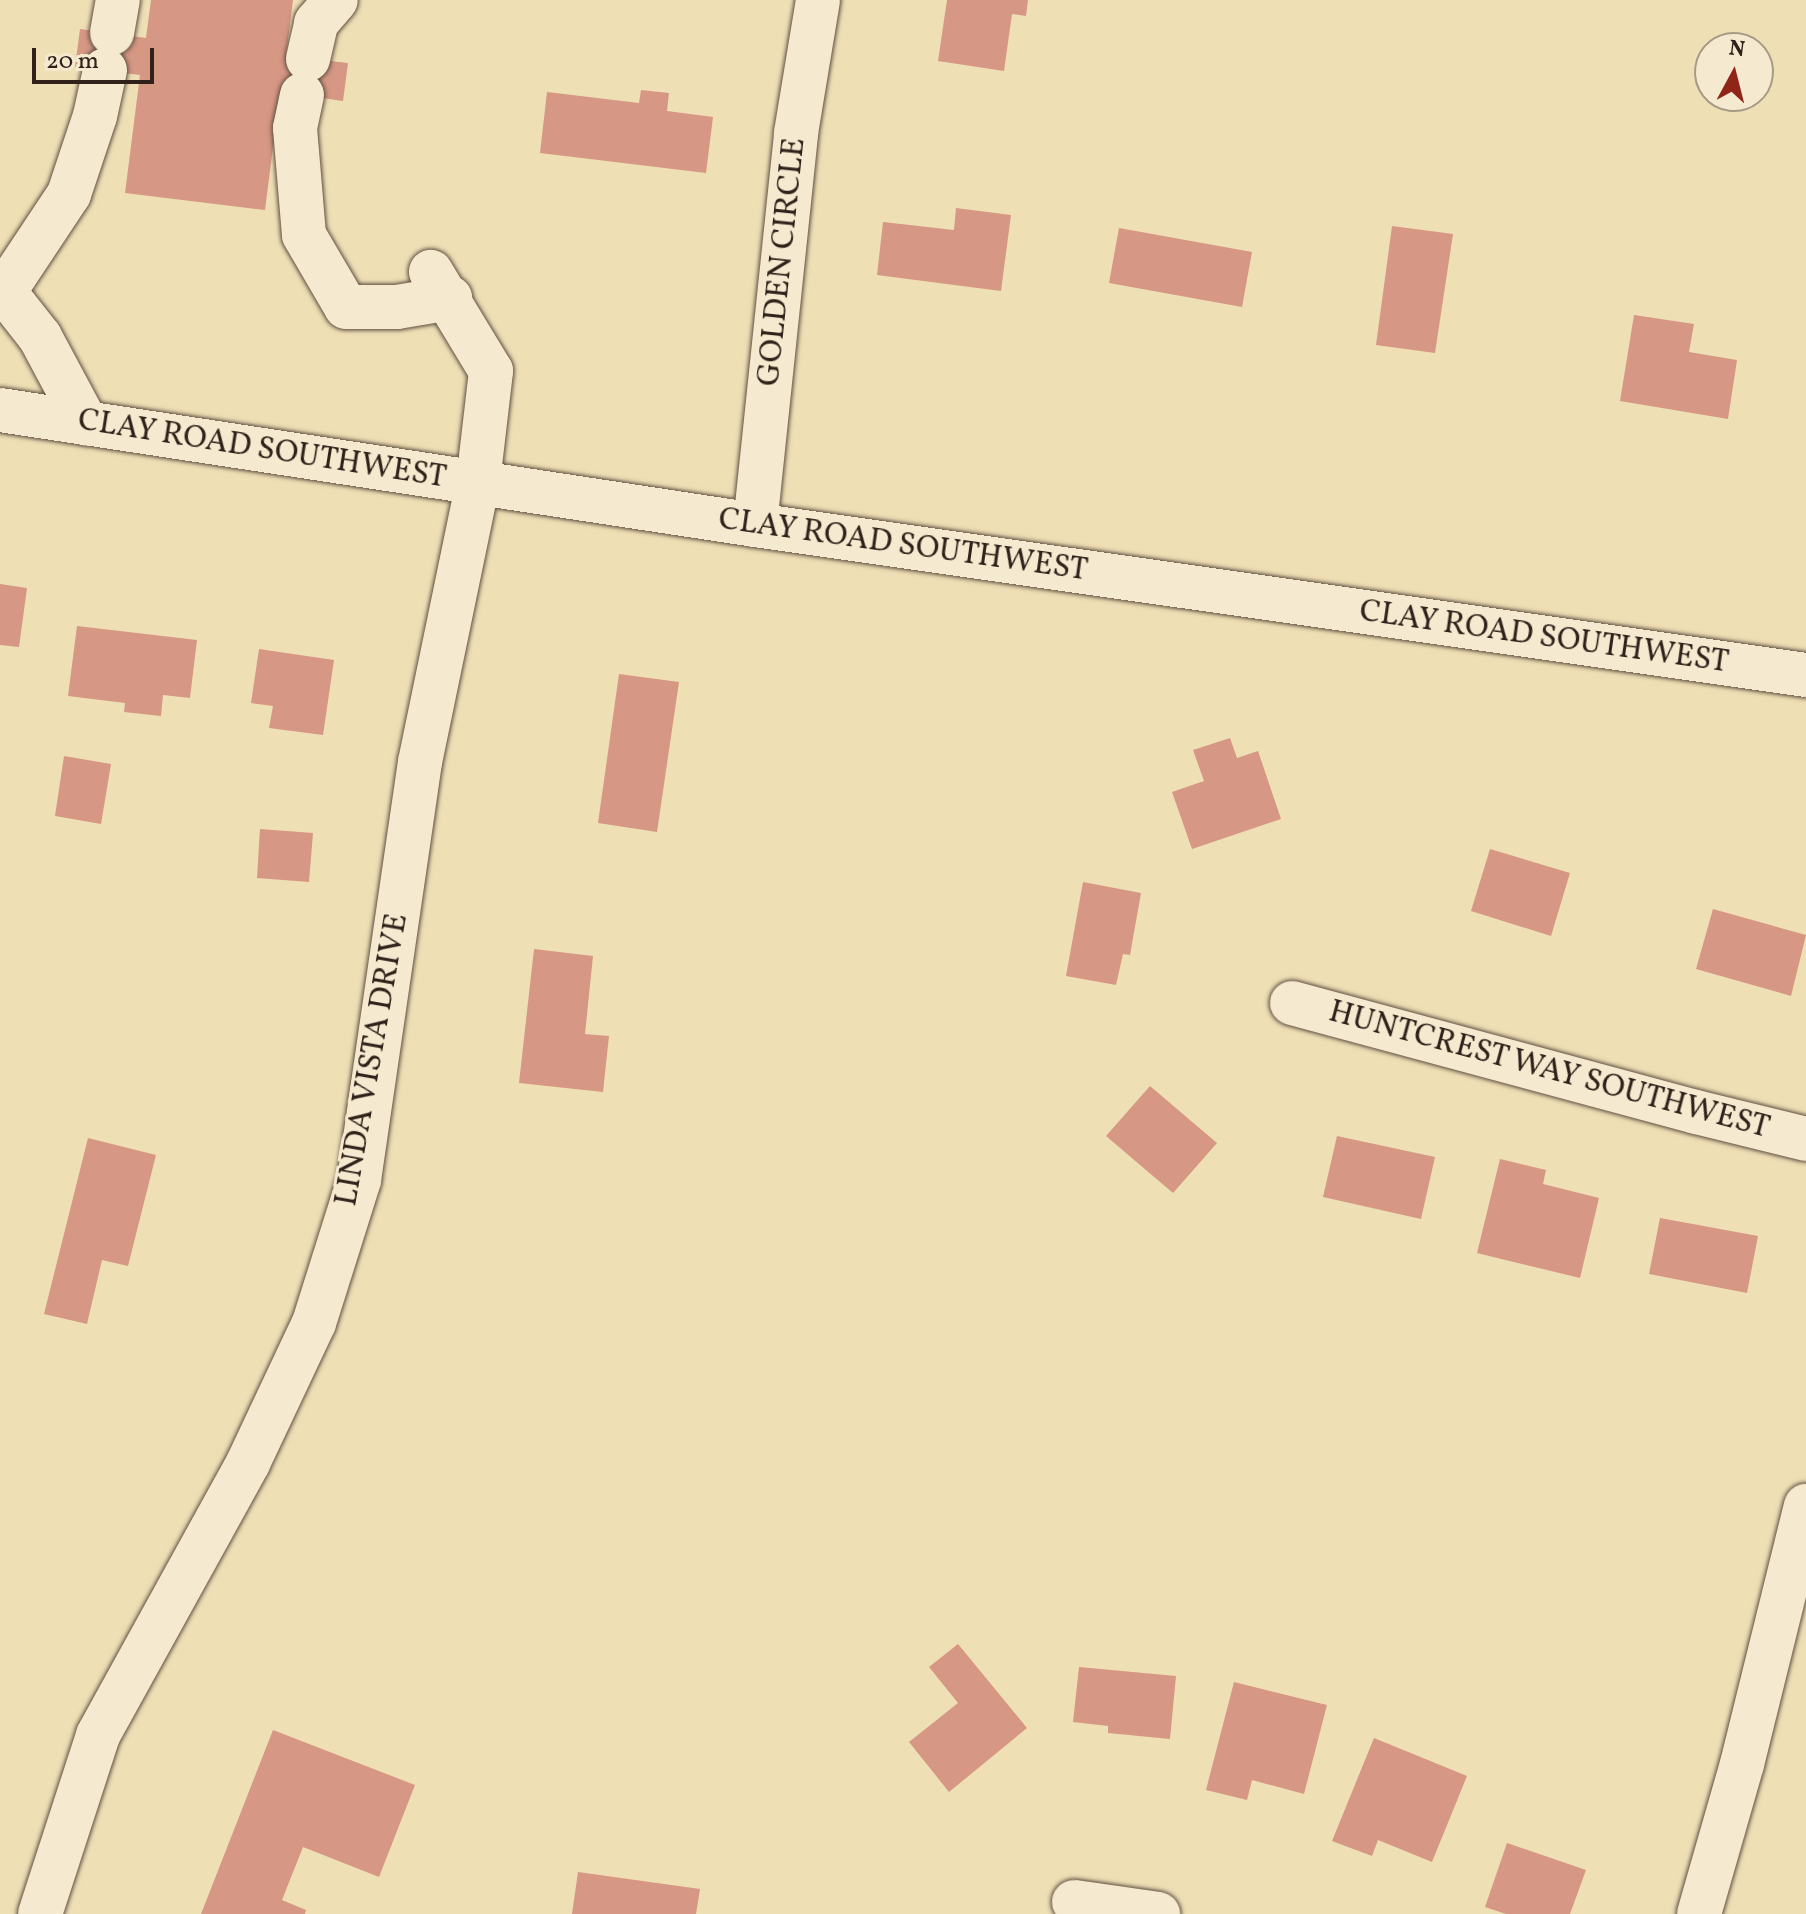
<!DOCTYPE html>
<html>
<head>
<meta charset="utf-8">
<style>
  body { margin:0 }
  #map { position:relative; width:1806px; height:1914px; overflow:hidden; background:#efdfb5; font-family:Vollkorn,serif }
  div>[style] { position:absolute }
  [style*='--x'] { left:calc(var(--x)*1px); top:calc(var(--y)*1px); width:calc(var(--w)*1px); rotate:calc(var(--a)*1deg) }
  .building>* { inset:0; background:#d69784 }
  .roads { filter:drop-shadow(0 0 2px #605042) drop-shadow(0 0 2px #605042) }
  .minor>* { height:44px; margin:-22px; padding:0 22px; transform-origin:22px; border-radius:22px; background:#f5eacf }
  span { translate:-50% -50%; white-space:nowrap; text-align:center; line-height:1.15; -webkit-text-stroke:6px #f5eacf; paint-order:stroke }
  .street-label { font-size:32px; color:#31211b }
  .north { position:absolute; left:1694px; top:32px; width:80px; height:80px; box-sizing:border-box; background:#f5eacf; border:2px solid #a79a87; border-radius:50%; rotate:7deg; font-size:22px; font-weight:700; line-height:32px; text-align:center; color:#31211b }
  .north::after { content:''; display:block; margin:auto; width:28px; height:36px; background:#8f2418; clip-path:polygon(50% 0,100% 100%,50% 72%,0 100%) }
  .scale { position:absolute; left:32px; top:48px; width:122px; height:36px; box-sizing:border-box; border:4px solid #31211b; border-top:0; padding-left:10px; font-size:24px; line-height:28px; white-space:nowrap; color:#31211b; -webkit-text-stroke:6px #f5eacf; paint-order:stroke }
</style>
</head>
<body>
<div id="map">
  <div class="building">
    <div style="clip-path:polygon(151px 0,293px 0,286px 56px,348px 63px,343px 101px,280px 92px,265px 210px,125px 193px,140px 75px,75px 67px,80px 29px,146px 38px)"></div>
    <div style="clip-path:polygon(947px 0,1028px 0,1026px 16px,1012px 14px,1004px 71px,938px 61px)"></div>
    <div style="clip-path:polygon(641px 90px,669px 93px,667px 111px,713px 117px,706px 173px,540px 153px,547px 92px,639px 103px)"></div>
    <div style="clip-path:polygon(956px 208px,1011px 215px,1001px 291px,877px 275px,883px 222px,954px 230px)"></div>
    <div style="clip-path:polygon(1392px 226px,1453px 234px,1435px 353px,1376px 345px)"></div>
    <div style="clip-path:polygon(1119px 228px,1252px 252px,1242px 307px,1109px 283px)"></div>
    <div style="clip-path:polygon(1634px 315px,1694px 324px,1689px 352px,1737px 360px,1728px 419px,1620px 401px)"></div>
    <div style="clip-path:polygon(0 584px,27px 588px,19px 647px,0 645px)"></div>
    <div style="clip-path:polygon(77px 626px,197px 640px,190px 698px,163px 695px,161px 716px,124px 712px,125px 703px,68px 696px)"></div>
    <div style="clip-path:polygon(259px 649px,334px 660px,323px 735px,269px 728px,273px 706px,251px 703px)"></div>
    <div style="clip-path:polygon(619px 674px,679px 682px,657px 832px,598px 823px)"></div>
    <div style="clip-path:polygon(1230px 738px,1237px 758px,1258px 751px,1281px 819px,1192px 849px,1172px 792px,1204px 781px,1193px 750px)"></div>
    <div style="clip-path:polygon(64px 756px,111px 764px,101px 824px,55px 816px)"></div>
    <div style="clip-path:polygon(260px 829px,313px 833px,309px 882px,257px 878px)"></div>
    <div style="clip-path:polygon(1490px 849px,1570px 873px,1551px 936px,1471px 911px)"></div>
    <div style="clip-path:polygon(1083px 882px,1141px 893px,1130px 955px,1123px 954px,1116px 985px,1066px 976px)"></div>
    <div style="clip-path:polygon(1713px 909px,1806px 935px,1791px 996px,1696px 969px)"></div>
    <div style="clip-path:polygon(534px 949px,593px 956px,585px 1034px,609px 1036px,603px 1092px,519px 1083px)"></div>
    <div style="clip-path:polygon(1150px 1086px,1217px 1143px,1173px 1193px,1106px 1136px)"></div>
    <div style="clip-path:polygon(1337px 1136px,1435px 1157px,1421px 1219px,1323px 1197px)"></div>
    <div style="clip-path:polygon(88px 1138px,156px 1155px,128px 1266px,102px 1260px,87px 1324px,44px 1314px)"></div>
    <div style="clip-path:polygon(1500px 1159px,1546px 1170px,1543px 1184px,1599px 1198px,1580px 1278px,1477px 1253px)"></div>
    <div style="clip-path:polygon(1660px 1218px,1758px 1236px,1747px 1293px,1649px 1274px)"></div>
    <div style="clip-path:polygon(958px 1644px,1027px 1728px,949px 1792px,909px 1742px,958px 1703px,929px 1667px)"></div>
    <div style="clip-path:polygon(1079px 1667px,1176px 1676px,1170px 1739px,1108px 1733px,1108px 1726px,1073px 1722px)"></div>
    <div style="clip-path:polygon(1234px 1682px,1327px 1705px,1304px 1794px,1252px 1780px,1247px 1800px,1206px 1790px)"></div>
    <div style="clip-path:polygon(273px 1730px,415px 1785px,379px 1877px,303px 1847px,282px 1900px,306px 1910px,305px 1914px,201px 1914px)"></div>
    <div style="clip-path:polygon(1374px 1738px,1467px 1776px,1432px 1862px,1378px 1840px,1372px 1856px,1332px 1841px)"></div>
    <div style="clip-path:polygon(1507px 1843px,1586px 1870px,1570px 1914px,1506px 1914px,1485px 1907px)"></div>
    <div style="clip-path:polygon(578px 1872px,700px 1889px,696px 1914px,572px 1914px)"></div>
  </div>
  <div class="roads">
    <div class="minor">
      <div style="--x:112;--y:33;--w:34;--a:-80"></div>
      <div style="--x:308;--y:59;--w:37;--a:-77"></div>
      <div style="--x:316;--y:23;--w:30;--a:-49"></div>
      <div style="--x:302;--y:95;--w:34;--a:102"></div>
      <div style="--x:295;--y:128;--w:107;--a:85.2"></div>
      <div style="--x:304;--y:235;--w:83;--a:59.7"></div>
      <div style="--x:346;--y:307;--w:51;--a:0"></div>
      <div style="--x:397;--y:307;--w:54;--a:-9.6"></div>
      <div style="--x:3;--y:290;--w:60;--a:51.8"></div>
      <div style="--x:40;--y:337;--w:98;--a:61.9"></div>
      <div style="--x:0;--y:298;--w:125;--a:-56.4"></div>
      <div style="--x:69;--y:194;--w:82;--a:-71.6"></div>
      <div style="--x:95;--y:116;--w:47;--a:-77.7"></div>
      <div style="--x:0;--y:410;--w:764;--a:8.66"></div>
      <div style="--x:755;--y:525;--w:1062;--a:8.12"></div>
      <div style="--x:755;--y:525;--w:394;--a:-84"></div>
      <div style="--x:796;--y:133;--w:135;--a:-80.6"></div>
      <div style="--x:1292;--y:1003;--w:418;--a:15.1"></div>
      <div style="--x:1696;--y:1112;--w:113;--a:13.8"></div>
      <div style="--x:1074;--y:1902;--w:85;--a:8.1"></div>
      <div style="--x:40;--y:1914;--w:188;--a:-72"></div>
      <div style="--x:98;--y:1735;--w:311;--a:-61.1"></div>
      <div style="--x:248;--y:1463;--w:155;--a:-64.8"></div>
      <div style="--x:314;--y:1323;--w:150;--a:-72.5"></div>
      <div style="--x:359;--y:1180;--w:422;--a:-81.7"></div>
      <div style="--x:420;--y:762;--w:286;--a:-78.3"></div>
      <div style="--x:478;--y:482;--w:112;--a:-83.3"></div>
      <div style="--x:491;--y:371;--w:116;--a:-121.2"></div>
      <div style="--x:1699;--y:1914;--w:156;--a:-74"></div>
      <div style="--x:1742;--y:1764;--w:266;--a:-76.1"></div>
    </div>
  </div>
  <div class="street-label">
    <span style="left:783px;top:262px;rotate:-84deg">GOLDEN CIRCLE</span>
    <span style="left:262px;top:450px;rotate:9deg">CLAY ROAD SOUTHWEST</span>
    <span style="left:903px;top:546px;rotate:8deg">CLAY ROAD SOUTHWEST</span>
    <span style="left:1544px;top:638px;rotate:8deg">CLAY ROAD SOUTHWEST</span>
    <span style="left:373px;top:1060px;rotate:-80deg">LINDA VISTA DRIVE</span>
    <span style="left:1549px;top:1071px;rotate:15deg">HUNTCREST WAY SOUTHWEST</span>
  </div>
  <div class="north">N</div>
  <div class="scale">20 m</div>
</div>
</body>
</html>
